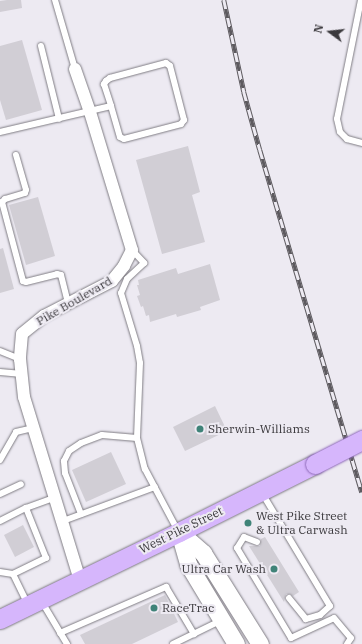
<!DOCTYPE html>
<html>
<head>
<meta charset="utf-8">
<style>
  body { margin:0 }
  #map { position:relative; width:362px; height:644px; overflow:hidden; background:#edeaf2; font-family:"IBM Plex Serif",serif }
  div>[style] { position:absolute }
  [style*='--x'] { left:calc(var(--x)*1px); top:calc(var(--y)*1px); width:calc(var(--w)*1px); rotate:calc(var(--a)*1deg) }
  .building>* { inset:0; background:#d1ced5 }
  .roads { filter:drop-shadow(0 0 1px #7f7c83) drop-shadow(0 0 1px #7f7c83) }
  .lane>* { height:6px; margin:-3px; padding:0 3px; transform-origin:3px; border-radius:3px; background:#fff }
  .street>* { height:12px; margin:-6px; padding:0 6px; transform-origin:6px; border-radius:6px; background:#fff }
  .secondary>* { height:17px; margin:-8.5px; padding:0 8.5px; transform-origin:8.5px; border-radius:8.5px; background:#fff }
  .primary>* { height:19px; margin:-9.5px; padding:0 9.5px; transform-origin:9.5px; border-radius:9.5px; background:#d6b6fc }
  .rail>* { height:4.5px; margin-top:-2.25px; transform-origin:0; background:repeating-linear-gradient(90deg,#edeaf2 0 9px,#5d5a5f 0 18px); box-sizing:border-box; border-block:1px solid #5d5a5f }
  .bridges { filter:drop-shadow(0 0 1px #8e6ab8) drop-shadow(0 0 1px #8e6ab8) }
  .primary-bridge>* { height:19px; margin:-9.5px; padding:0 9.5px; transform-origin:9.5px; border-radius:9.5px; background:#d6b6fc }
  .dots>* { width:11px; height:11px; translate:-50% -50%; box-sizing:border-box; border:2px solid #edeaf2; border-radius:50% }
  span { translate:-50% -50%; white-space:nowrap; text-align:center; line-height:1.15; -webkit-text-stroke:4px #edeaf2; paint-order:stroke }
  .street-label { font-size:12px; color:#3b393d }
  .poi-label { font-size:12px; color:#3b393d }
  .left { translate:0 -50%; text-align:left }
  .right { translate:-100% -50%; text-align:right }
  .north { position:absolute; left:310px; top:12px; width:40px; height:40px; -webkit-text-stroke:3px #edeaf2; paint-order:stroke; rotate:285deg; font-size:11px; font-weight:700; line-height:16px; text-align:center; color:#3b393d }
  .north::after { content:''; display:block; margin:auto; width:14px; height:18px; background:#3b393d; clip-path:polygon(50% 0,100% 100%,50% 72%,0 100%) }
</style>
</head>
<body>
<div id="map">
  <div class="building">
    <div style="clip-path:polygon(7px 0,21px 0,22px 8px,0 12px,0 1px)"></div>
    <div style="clip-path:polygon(22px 40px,42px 110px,6px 120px,0 100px,0 46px)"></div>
    <div style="clip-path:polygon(188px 146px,200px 192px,192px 195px,205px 242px,162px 254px,136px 160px)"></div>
    <div style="clip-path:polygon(38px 197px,55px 256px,26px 265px,9px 205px)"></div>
    <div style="clip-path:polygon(3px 248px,14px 289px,0 293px,0 249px)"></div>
    <div style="clip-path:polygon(210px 264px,220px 300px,200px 307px,201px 310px,177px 317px,176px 314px,150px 322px,149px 315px,146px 316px,143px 306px,141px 307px,137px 296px,140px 295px,137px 285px,139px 285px,138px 280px,176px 268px,178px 274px)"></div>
    <div style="clip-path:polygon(215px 406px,227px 431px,185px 451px,173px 427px)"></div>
    <div style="clip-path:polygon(111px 452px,126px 484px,86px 502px,72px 470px)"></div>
    <div style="clip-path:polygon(23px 525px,34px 547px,15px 557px,4px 535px)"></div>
    <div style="clip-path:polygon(265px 537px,299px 592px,293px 596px,290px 594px,286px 594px,284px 602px,249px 546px,260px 546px,261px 539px)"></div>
    <div style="clip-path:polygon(165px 595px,178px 622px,132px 644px,85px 644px,80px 635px)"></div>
  </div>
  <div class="roads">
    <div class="lane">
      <div style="--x:55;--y:0;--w:72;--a:73.8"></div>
      <div style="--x:361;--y:0;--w:121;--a:101.4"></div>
      <div style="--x:337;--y:119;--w:13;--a:77"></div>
      <div style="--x:340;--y:132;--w:10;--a:45"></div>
      <div style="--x:347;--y:139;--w:16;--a:15"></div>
      <div style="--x:41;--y:46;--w:75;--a:76.1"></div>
      <div style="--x:0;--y:132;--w:114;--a:-13.2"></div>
      <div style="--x:111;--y:106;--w:32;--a:74"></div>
      <div style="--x:120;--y:137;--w:4;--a:27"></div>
      <div style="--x:124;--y:139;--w:59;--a:-14.7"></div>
      <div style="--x:181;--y:124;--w:5;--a:-53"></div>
      <div style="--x:184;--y:120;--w:56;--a:-104.5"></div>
      <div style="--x:170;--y:66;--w:5;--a:-143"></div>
      <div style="--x:166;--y:63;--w:58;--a:165"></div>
      <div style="--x:110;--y:78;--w:5;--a:143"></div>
      <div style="--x:106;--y:81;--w:4;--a:124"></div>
      <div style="--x:104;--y:84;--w:23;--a:72"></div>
      <div style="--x:16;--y:155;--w:36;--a:74"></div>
      <div style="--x:26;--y:190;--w:3;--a:108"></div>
      <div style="--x:25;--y:193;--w:21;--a:163"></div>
      <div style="--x:5;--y:199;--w:4;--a:135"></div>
      <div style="--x:2;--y:202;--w:82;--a:75.1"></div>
      <div style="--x:23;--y:281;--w:3;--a:18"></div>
      <div style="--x:26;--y:282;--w:32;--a:-14"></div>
      <div style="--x:57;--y:274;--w:4;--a:14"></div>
      <div style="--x:61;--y:275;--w:29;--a:76"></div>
      <div style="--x:132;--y:250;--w:18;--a:47"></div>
      <div style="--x:144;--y:263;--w:23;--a:137"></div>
      <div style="--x:127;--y:279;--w:15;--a:113"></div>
      <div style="--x:121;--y:293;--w:55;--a:73.2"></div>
      <div style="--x:137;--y:346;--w:17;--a:80"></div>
      <div style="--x:140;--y:363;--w:75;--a:92.3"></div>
      <div style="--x:137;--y:438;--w:32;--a:76"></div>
      <div style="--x:145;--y:469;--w:70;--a:62"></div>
      <div style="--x:0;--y:351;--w:22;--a:22"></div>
      <div style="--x:0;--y:372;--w:22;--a:5"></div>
      <div style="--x:0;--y:460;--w:32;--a:-60"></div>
      <div style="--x:16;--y:432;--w:17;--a:-13"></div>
      <div style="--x:262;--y:493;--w:132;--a:59"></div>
      <div style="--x:330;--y:606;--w:13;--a:138"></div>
      <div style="--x:320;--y:615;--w:15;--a:164"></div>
      <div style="--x:306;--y:619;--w:27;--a:-129"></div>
      <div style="--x:0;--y:494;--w:23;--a:-25"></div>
      <div style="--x:81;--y:514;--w:44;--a:-111.3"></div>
      <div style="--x:65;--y:473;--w:12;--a:-95"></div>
      <div style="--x:64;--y:461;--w:11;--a:-63"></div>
      <div style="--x:69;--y:451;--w:14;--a:-34"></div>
      <div style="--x:81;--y:443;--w:22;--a:-21"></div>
      <div style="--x:102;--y:435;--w:35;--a:5"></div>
      <div style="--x:0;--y:521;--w:29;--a:-27"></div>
      <div style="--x:63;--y:521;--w:98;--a:-20.3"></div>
      <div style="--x:257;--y:542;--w:14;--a:-159"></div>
      <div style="--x:244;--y:537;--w:13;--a:122"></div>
      <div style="--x:237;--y:548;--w:105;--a:59"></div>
      <div style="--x:291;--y:638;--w:47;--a:-24.9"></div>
      <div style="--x:334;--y:618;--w:26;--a:50"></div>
      <div style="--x:351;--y:638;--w:7;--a:124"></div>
      <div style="--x:0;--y:572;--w:13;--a:9"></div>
      <div style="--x:13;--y:574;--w:37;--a:-26"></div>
      <div style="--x:46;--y:558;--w:54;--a:-111.8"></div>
      <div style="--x:26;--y:508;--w:30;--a:-20"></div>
      <div style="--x:13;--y:574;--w:32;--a:64"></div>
      <div style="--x:42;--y:602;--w:49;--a:59.2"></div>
      <div style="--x:60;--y:633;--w:116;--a:-23.5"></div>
      <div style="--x:166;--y:587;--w:55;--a:59.2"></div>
      <div style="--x:173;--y:644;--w:52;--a:-26.1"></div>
    </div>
    <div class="street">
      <div style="--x:75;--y:69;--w:46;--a:70.8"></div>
      <div style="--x:90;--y:112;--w:144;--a:73.1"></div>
      <div style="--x:132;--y:250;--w:18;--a:117"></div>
      <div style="--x:124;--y:266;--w:19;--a:129"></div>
      <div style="--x:112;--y:281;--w:76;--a:152.8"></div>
      <div style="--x:44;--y:316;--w:28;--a:141"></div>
      <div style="--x:22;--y:334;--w:25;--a:95"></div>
      <div style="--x:20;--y:359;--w:38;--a:84"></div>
      <div style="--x:24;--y:397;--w:191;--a:73"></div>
    </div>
    <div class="secondary">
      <div style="--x:179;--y:532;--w:32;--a:41"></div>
      <div style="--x:203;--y:553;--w:107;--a:57.9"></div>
      <div style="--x:179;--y:532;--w:33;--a:74"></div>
      <div style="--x:188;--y:564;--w:93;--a:59"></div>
    </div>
    <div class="primary">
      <div style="--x:0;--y:619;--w:199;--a:-25.9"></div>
      <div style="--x:179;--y:532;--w:152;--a:-26.6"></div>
    </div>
  </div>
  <div class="rail">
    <div style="--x:224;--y:0;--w:94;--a:77.7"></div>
    <div style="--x:244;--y:92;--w:60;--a:74.6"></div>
    <div style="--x:260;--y:150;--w:357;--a:73.4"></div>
  </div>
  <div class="bridges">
    <div class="primary-bridge">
      <div style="--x:315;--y:464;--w:53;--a:-27.1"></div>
    </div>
  </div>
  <div class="dots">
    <div style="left:200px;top:429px;background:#3f8378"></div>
    <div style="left:248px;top:523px;background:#3f8378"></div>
    <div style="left:274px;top:569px;background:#3f8378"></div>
    <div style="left:154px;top:608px;background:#3f8378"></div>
  </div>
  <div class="street-label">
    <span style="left:74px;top:301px;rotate:-30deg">Pike Boulevard</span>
    <span style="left:181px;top:530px;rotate:-26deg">West Pike Street</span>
  </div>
  <div class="poi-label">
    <span class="left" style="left:208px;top:429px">Sherwin-Williams</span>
    <span class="left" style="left:256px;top:523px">West Pike Street<br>&amp; Ultra Carwash</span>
    <span class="right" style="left:266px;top:569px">Ultra Car Wash</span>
    <span class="left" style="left:162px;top:608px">RaceTrac</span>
  </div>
  <div class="north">N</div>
</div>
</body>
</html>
